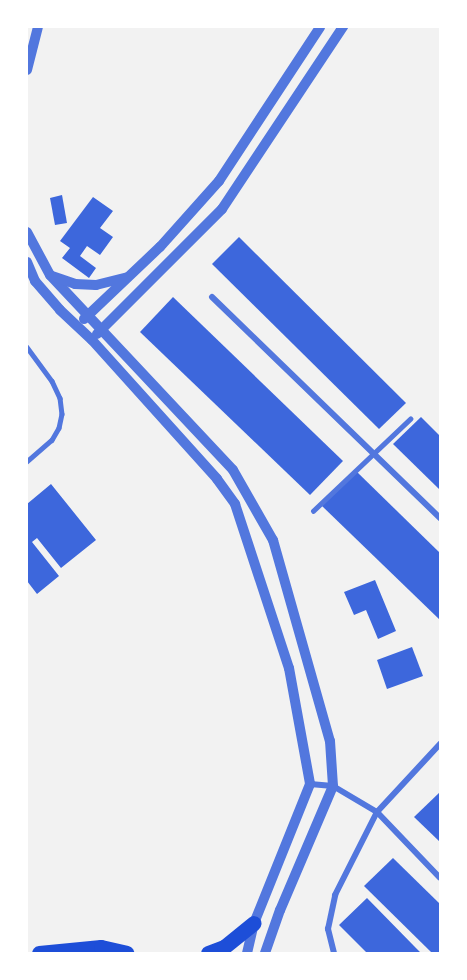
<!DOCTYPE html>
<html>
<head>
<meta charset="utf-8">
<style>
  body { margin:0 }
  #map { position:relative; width:467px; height:980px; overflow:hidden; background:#f2f2f2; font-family:"Golos Text",sans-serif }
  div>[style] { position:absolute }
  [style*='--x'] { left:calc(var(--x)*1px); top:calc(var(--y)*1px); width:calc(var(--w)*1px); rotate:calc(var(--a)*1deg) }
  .building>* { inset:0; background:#3d67dc }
  .service>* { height:4.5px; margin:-2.25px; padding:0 2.25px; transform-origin:2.25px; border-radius:2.25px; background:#5277de }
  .minor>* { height:6px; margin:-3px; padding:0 3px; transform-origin:3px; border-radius:3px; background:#5277de }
  .tertiary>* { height:10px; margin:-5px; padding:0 5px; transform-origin:5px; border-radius:5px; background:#5277de }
  .trunk>* { height:15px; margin:-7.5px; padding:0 7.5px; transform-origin:7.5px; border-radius:7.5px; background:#1d4ed8 }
  span { translate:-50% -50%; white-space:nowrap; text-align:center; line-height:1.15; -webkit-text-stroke:4.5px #fff; paint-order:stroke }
  .frame { position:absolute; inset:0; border:28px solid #fff; pointer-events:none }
</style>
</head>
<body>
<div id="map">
  <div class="building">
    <div style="clip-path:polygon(62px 195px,67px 223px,55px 225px,50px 198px)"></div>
    <div style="clip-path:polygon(93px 197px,113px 211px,100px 228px,113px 237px,100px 255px,87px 246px,80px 256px,96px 268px,89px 278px,62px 258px,70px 248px,60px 241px)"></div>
    <div style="clip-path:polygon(239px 237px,406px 403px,379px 429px,212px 264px)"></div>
    <div style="clip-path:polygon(173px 297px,343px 461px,310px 495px,140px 332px)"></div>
    <div style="clip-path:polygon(421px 417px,440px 436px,440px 490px,393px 444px)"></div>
    <div style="clip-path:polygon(356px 471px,440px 553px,440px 620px,322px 506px)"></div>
    <div style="clip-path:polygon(51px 484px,96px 540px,61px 568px,37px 538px,32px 542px,59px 576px,37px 594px,27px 581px,27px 504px)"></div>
    <div style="clip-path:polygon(375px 580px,396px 631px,378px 639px,366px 610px,354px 615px,344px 592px)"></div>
    <div style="clip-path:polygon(412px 647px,423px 676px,387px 689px,377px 660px)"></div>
    <div style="clip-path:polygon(440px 792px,440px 842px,414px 817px)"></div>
    <div style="clip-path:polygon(393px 858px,440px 904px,440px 953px,432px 953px,364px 886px)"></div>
    <div style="clip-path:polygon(367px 898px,414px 946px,421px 953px,367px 953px,339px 925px)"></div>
  </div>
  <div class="service">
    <div style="--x:27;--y:347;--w:42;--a:53.7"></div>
    <div style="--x:52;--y:381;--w:19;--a:65"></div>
    <div style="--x:60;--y:398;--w:16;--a:83"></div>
    <div style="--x:62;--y:414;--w:14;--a:102"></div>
    <div style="--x:59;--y:428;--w:14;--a:120"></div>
    <div style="--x:52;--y:440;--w:33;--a:139"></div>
    <div style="--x:313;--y:511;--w:134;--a:-43.5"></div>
  </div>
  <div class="minor">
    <div style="--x:212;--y:297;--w:318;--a:44.1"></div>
    <div style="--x:310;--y:784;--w:23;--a:5"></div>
    <div style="--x:333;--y:786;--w:51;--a:30.6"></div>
    <div style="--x:377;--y:812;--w:93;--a:-47.2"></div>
    <div style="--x:334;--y:953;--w:25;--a:-104"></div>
    <div style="--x:328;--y:929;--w:35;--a:-78"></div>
    <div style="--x:335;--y:895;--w:93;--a:-63.2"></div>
    <div style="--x:377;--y:812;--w:91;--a:46.3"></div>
  </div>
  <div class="tertiary">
    <div style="--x:27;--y:70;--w:44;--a:-75.7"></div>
    <div style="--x:27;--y:232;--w:49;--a:61.9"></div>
    <div style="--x:50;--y:275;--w:267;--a:46.8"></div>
    <div style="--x:233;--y:470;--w:81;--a:60.3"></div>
    <div style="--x:273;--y:540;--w:209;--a:74.2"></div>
    <div style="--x:330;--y:741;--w:45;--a:86.2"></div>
    <div style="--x:333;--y:786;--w:135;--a:113.1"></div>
    <div style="--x:280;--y:910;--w:46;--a:109.2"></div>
    <div style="--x:27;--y:262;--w:21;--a:67"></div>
    <div style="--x:35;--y:281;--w:38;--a:49"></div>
    <div style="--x:60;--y:310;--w:44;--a:43.2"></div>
    <div style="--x:92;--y:340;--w:187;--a:48"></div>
    <div style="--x:217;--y:479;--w:31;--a:54"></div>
    <div style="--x:235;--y:504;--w:173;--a:71.8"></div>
    <div style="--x:289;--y:668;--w:118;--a:79.7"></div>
    <div style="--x:310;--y:784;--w:150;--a:111.9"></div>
    <div style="--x:254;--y:923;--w:31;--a:103"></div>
    <div style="--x:52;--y:276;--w:24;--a:19"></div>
    <div style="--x:75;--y:284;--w:21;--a:3"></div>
    <div style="--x:96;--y:285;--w:32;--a:-14"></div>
    <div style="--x:84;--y:319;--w:105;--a:-43.5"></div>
    <div style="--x:160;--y:247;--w:89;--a:-48.2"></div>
    <div style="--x:219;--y:181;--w:184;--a:-56.7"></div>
    <div style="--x:97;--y:334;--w:177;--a:-45"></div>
    <div style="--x:222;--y:209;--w:219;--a:-56.4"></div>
  </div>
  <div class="trunk">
    <div style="--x:39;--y:953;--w:62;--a:-5.5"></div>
    <div style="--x:101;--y:947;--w:26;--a:13"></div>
    <div style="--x:208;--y:953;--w:17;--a:-21"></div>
    <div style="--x:224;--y:947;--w:38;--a:-39"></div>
  </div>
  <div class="frame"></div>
</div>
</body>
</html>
